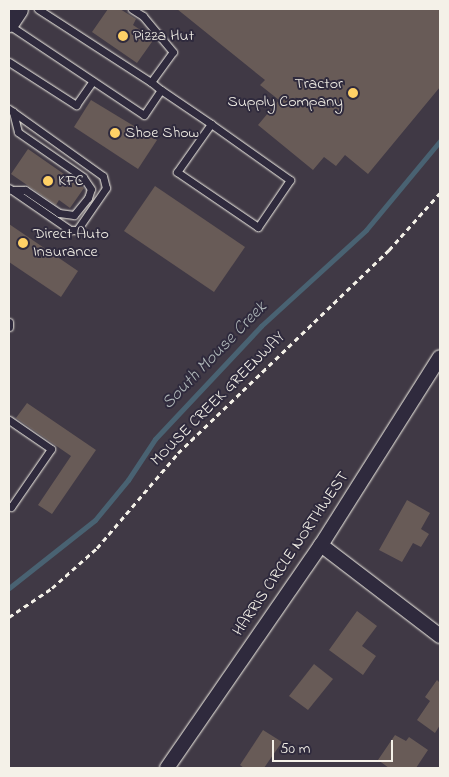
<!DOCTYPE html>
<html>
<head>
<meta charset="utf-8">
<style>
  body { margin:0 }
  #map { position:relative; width:449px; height:777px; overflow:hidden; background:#403945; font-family:"Indie Flower",sans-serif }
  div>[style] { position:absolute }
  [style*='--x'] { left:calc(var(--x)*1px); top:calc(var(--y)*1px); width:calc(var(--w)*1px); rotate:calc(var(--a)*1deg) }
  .stream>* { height:5px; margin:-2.5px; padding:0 2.5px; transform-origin:2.5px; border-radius:2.5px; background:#496272 }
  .building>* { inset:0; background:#685b57 }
  .path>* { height:3px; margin-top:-1.5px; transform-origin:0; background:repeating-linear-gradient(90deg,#f4f1e8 0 5px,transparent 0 9px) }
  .roads { filter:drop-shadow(0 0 1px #f4f1e8) drop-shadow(0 0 1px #f4f1e8) }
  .service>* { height:7px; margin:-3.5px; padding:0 3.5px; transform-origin:3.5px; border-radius:3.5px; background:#2f2a3d }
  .minor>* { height:14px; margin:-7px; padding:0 7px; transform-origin:7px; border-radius:7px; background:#2f2a3d }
  .primary>* { height:22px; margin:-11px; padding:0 11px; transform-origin:11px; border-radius:11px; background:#2f2a3d }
  .dots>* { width:14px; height:14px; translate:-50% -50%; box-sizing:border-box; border:2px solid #2f2a3d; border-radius:50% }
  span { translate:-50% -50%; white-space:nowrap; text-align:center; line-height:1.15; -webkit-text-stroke:4px #2f2a3d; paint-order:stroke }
  .poi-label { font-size:16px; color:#f4f1e8 }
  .left { translate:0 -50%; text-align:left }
  .right { translate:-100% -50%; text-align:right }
  .street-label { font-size:16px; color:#f4f1e8 }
  .water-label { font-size:18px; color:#b0b8b9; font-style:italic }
  .frame { position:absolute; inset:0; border:10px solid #f4f1e8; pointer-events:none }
  .scale { position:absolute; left:272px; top:740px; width:121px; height:22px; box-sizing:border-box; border:2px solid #f4f1e8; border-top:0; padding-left:6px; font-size:15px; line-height:18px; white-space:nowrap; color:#f4f1e8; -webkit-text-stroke:4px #2f2a3d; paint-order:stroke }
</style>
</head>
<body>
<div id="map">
  <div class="stream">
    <div style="--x:9;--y:588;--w:110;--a:-38.3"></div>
    <div style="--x:95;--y:520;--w:52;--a:-50.5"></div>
    <div style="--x:128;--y:480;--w:49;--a:-56.6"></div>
    <div style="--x:155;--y:439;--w:155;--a:-46.8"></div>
    <div style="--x:261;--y:326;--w:142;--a:-42.4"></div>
    <div style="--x:366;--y:230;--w:116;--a:-50.3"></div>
  </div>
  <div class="building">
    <div style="clip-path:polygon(108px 9px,120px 9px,136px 19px,133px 25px,154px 39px,137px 63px,92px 32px)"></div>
    <div style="clip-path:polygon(177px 9px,440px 9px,440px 87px,368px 174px,345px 155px,336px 166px,324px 157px,313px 170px,258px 125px,279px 100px,260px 85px,265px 80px)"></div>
    <div style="clip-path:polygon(91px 100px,157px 140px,138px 169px,74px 127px)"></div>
    <div style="clip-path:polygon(28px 149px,84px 188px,70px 208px,59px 200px,56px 205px,11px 174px)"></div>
    <div style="clip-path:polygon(155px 186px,245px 247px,214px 292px,124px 231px)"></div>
    <div style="clip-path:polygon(9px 224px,78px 271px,61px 297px,9px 262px)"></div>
    <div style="clip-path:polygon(27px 403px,96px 450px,52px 514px,38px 505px,71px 456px,16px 418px)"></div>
    <div style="clip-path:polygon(407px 500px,430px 513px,421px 529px,429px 534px,421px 547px,413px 543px,402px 562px,379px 550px)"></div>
    <div style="clip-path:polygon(357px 611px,377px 626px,362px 646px,376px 656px,363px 675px,329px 650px)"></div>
    <div style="clip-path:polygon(314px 664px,333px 679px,308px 710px,289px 696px)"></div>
    <div style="clip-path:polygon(437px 680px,440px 683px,440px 725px,435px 733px,417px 720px,430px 701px,425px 697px)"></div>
    <div style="clip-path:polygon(263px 730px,282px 742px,264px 768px,244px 768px,240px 765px)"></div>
    <div style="clip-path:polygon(395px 735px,406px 741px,409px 737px,428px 750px,416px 768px,389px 768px,378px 760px)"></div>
  </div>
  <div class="path">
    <div style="--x:9;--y:617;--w:52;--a:-34"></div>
    <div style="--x:52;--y:588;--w:60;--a:-41.6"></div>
    <div style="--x:97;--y:548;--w:125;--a:-49.5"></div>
    <div style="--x:178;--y:453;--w:293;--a:-43.9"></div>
    <div style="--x:389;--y:250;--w:76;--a:-48.2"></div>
  </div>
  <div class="roads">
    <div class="service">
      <div style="--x:38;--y:9;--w:135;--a:32.9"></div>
      <div style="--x:151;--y:82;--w:37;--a:-54"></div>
      <div style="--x:173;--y:52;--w:47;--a:-129.8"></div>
      <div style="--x:143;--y:16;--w:13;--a:-148"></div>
      <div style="--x:9;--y:25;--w:162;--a:33.7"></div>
      <div style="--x:144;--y:115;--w:30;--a:-56"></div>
      <div style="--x:9;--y:62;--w:80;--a:32.7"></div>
      <div style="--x:76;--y:105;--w:29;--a:-55"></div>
      <div style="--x:151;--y:82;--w:13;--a:39"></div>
      <div style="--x:161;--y:90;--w:60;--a:34.2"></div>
      <div style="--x:211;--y:124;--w:97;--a:35.3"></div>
      <div style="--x:290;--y:180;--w:57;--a:124.2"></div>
      <div style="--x:258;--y:227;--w:98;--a:-145.8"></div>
      <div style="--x:177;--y:172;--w:59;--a:-54.7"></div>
      <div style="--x:9;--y:109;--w:115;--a:35.5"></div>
      <div style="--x:103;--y:176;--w:12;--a:76"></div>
      <div style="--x:106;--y:188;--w:51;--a:124.6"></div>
      <div style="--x:77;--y:230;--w:7;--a:180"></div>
      <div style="--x:70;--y:230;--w:74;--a:-145.5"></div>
      <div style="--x:12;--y:190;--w:13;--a:0"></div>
      <div style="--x:25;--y:190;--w:41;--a:34.1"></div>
      <div style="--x:59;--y:213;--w:15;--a:8"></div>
      <div style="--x:74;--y:215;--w:22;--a:-51"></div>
      <div style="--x:88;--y:198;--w:9;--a:-72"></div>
      <div style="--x:91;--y:189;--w:14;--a:-124"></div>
      <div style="--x:83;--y:177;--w:79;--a:-145.3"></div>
      <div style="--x:18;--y:132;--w:21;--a:-104"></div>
      <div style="--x:9;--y:322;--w:5;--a:90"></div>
      <div style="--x:9;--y:420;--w:51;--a:34.6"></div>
      <div style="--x:51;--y:449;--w:70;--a:124.6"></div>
      <div style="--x:11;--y:507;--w:2;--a:-153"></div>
    </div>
    <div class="minor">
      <div style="--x:321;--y:545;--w:150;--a:37.4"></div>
      <div style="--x:167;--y:768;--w:271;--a:-55.4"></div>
      <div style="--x:321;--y:545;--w:222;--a:-57.7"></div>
    </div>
    <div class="primary">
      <div style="--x:9;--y:21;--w:14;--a:-56"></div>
    </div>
  </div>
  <div class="dots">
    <div style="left:123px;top:36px;background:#ffd166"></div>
    <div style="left:353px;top:93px;background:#ffd166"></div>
    <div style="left:115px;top:133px;background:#ffd166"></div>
    <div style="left:48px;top:181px;background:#ffd166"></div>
    <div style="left:23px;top:243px;background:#ffd166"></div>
  </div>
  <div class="poi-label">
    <span class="left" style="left:133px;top:36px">Pizza Hut</span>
    <span class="right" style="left:343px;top:93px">Tractor<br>Supply Company</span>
    <span class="left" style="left:125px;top:133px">Shoe Show</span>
    <span class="left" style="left:58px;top:181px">KFC</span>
    <span class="left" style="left:33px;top:243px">Direct Auto<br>Insurance</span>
  </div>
  <div class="street-label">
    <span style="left:218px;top:399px;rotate:-45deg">MOUSE CREEK GREENWAY</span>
    <span style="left:291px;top:554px;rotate:-56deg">HARRIS CIRCLE NORTHWEST</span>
  </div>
  <div class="water-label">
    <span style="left:215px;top:356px;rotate:-46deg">South Mouse Creek</span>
  </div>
  <div class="frame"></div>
  <div class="scale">50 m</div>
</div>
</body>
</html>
